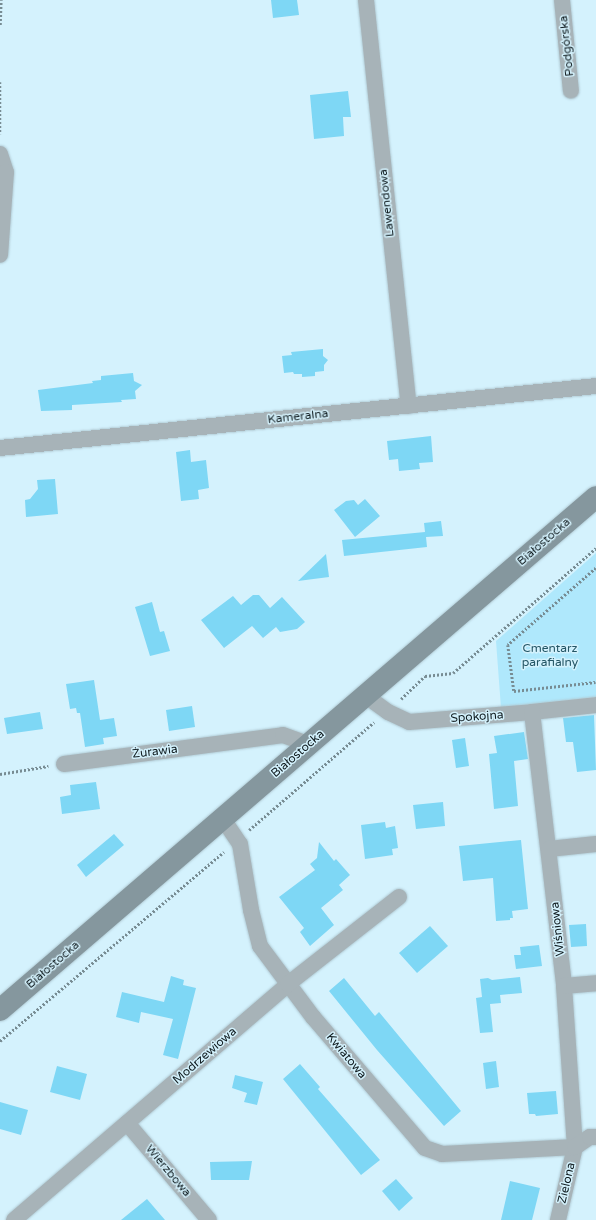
<!DOCTYPE html>
<html>
<head>
<meta charset="utf-8">
<style>
  body { margin:0 }
  #map { position:relative; width:596px; height:1220px; overflow:hidden; background:#d4f2fd; font-family:"Varela Round",sans-serif }
  div>[style] { position:absolute }
  [style*='--x'] { left:calc(var(--x)*1px); top:calc(var(--y)*1px); width:calc(var(--w)*1px); rotate:calc(var(--a)*1deg) }
  .green>* { inset:0; background:#afe8fc }
  .building>* { inset:0; background:#7ed7f5 }
  .path>* { height:2.5px; margin-top:-1.25px; transform-origin:0; background:repeating-linear-gradient(90deg,#778c93 0 2px,transparent 0 4px) }
  .roads { filter:drop-shadow(0 0 1px #b1cbd5) drop-shadow(0 0 1px #b1cbd5) }
  .street>* { height:16px; margin:-8px; padding:0 8px; transform-origin:8px; border-radius:8px; background:#a7b3b8 }
  .secondary>* { height:22px; margin:-11px; padding:0 11px; transform-origin:11px; border-radius:11px; background:#85979e }
  span { translate:-50% -50%; white-space:nowrap; text-align:center; line-height:1.15; -webkit-text-stroke:3px #d4f2fd; paint-order:stroke }
  .street-label { font-size:12px; color:#101b1f }
  .park-label { font-size:12px; color:#245666 }
</style>
</head>
<body>
<div id="map">
  <div class="green">
    <div style="clip-path:polygon(596px 553px,596px 697px,501px 708px,496px 641px)"></div>
  </div>
  <div class="building">
    <div style="clip-path:polygon(271px 0,297px 0,299px 15px,273px 18px)"></div>
    <div style="clip-path:polygon(348px 91px,351px 117px,343px 117px,344px 136px,314px 139px,310px 95px)"></div>
    <div style="clip-path:polygon(323px 349px,323px 356px,328px 360px,324px 365px,324px 371px,315px 372px,315px 376px,302px 377px,302px 374px,294px 374px,293px 372px,284px 373px,282px 356px,292px 355px,291px 352px)"></div>
    <div style="clip-path:polygon(133px 373px,134px 381px,142px 385px,135px 391px,136px 399px,121px 400px,122px 402px,72px 405px,72px 410px,41px 411px,38px 390px,93px 383px,92px 381px,101px 380px,101px 376px)"></div>
    <div style="clip-path:polygon(431px 436px,433px 462px,419px 463px,420px 469px,399px 471px,398px 459px,389px 460px,387px 441px)"></div>
    <div style="clip-path:polygon(190px 450px,191px 462px,206px 460px,209px 488px,198px 490px,199px 499px,181px 501px,176px 452px)"></div>
    <div style="clip-path:polygon(55px 479px,58px 514px,26px 517px,25px 500px,30px 499px,38px 489px,37px 480px)"></div>
    <div style="clip-path:polygon(365px 499px,380px 516px,355px 537px,334px 510px,346px 501px,354px 500px,358px 505px)"></div>
    <div style="clip-path:polygon(441px 521px,443px 536px,426px 537px,427px 547px,344px 556px,342px 540px,425px 532px,424px 523px)"></div>
    <div style="clip-path:polygon(326px 554px,329px 577px,298px 581px)"></div>
    <div style="clip-path:polygon(253px 595px,259px 595px,270px 608px,282px 597px,305px 622px,297px 629px,280px 632px,276px 627px,263px 638px,252px 626px,224px 648px,201px 620px,233px 596px,241px 605px)"></div>
    <div style="clip-path:polygon(152px 602px,160px 632px,164px 631px,170px 651px,150px 656px,135px 607px)"></div>
    <div style="clip-path:polygon(94px 680px,100px 720px,114px 718px,117px 736px,103px 738px,104px 744px,85px 747px,80px 713px,77px 713px,76px 708px,70px 709px,66px 684px)"></div>
    <div style="clip-path:polygon(192px 706px,195px 727px,169px 731px,166px 710px)"></div>
    <div style="clip-path:polygon(40px 712px,43px 729px,7px 734px,4px 718px)"></div>
    <div style="clip-path:polygon(594px 715px,596px 770px,577px 772px,573px 742px,566px 742px,563px 718px)"></div>
    <div style="clip-path:polygon(524px 732px,528px 759px,514px 761px,518px 806px,494px 809px,489px 754px,497px 753px,494px 736px)"></div>
    <div style="clip-path:polygon(465px 738px,469px 766px,456px 768px,452px 740px)"></div>
    <div style="clip-path:polygon(96px 782px,100px 809px,62px 814px,60px 797px,71px 795px,70px 785px)"></div>
    <div style="clip-path:polygon(443px 802px,445px 826px,416px 829px,413px 805px)"></div>
    <div style="clip-path:polygon(385px 822px,386px 828px,395px 826px,398px 848px,392px 849px,393px 855px,365px 859px,361px 825px)"></div>
    <div style="clip-path:polygon(114px 834px,124px 845px,86px 877px,77px 865px)"></div>
    <div style="clip-path:polygon(521px 840px,528px 909px,512px 911px,513px 918px,510px 918px,510px 920px,496px 921px,493px 878px,463px 881px,459px 846px)"></div>
    <div style="clip-path:polygon(319px 842px,334px 861px,336px 859px,350px 875px,339px 885px,343px 890px,321px 908px,334px 925px,310px 946px,300px 932px,304px 928px,279px 897px,315px 870px,310px 864px,317px 858px)"></div>
    <div style="clip-path:polygon(586px 924px,587px 946px,571px 947px,569px 925px)"></div>
    <div style="clip-path:polygon(430px 926px,448px 946px,417px 973px,399px 953px)"></div>
    <div style="clip-path:polygon(539px 945px,542px 966px,516px 969px,514px 955px,521px 955px,520px 947px)"></div>
    <div style="clip-path:polygon(171px 976px,184px 980px,183px 985px,196px 988px,178px 1059px,163px 1055px,173px 1019px,141px 1012px,139px 1023px,116px 1017px,122px 992px,164px 1002px)"></div>
    <div style="clip-path:polygon(520px 977px,522px 993px,500px 995px,501px 1003px,490px 1004px,493px 1032px,480px 1033px,476px 998px,482px 997px,480px 979px,488px 978px,492px 980px)"></div>
    <div style="clip-path:polygon(344px 978px,375px 1016px,379px 1012px,461px 1111px,444px 1126px,377px 1050px,329px 991px)"></div>
    <div style="clip-path:polygon(496px 1061px,499px 1087px,486px 1089px,483px 1063px)"></div>
    <div style="clip-path:polygon(300px 1064px,320px 1087px,318px 1089px,380px 1160px,361px 1175px,283px 1079px)"></div>
    <div style="clip-path:polygon(57px 1066px,87px 1074px,80px 1100px,50px 1092px)"></div>
    <div style="clip-path:polygon(235px 1075px,263px 1082px,257px 1105px,244px 1102px,247px 1093px,232px 1088px)"></div>
    <div style="clip-path:polygon(556px 1091px,558px 1114px,536px 1116px,535px 1114px,529px 1114px,527px 1093px)"></div>
    <div style="clip-path:polygon(0 1102px,28px 1110px,21px 1135px,0 1129px)"></div>
    <div style="clip-path:polygon(252px 1161px,249px 1180px,211px 1180px,210px 1162px)"></div>
    <div style="clip-path:polygon(396px 1179px,413px 1198px,399px 1211px,382px 1191px)"></div>
    <div style="clip-path:polygon(510px 1181px,540px 1188px,532px 1220px,501px 1220px)"></div>
    <div style="clip-path:polygon(147px 1199px,165px 1220px,121px 1220px)"></div>
  </div>
  <div class="path">
    <div style="--x:0;--y:25;--w:25;--a:-88"></div>
    <div style="--x:0;--y:82;--w:52;--a:90"></div>
    <div style="--x:596;--y:568;--w:117;--a:138.8"></div>
    <div style="--x:508;--y:645;--w:46;--a:82.6"></div>
    <div style="--x:514;--y:691;--w:82;--a:-6.3"></div>
    <div style="--x:401;--y:699;--w:33;--a:-44"></div>
    <div style="--x:425;--y:676;--w:28;--a:-6"></div>
    <div style="--x:453;--y:673;--w:190;--a:-41.2"></div>
    <div style="--x:0;--y:774;--w:49;--a:-9.5"></div>
    <div style="--x:249;--y:830;--w:165;--a:-40.8"></div>
    <div style="--x:0;--y:1041;--w:293;--a:-40.2"></div>
  </div>
  <div class="roads">
    <div class="street">
      <div style="--x:366;--y:0;--w:408;--a:84"></div>
      <div style="--x:562;--y:0;--w:91;--a:84.4"></div>
      <div style="--x:0;--y:154;--w:19;--a:72"></div>
      <div style="--x:6;--y:172;--w:83;--a:94.1"></div>
      <div style="--x:0;--y:448;--w:599;--a:-5.94"></div>
      <div style="--x:366;--y:696;--w:27;--a:36"></div>
      <div style="--x:388;--y:712;--w:23;--a:25"></div>
      <div style="--x:409;--y:722;--w:123;--a:-4.6"></div>
      <div style="--x:532;--y:712;--w:64;--a:-6.2"></div>
      <div style="--x:532;--y:712;--w:276;--a:83.3"></div>
      <div style="--x:564;--y:986;--w:161;--a:86.1"></div>
      <div style="--x:575;--y:1147;--w:75;--a:103.1"></div>
      <div style="--x:64;--y:764;--w:221;--a:-7.5"></div>
      <div style="--x:283;--y:735;--w:27;--a:20"></div>
      <div style="--x:223;--y:819;--w:30;--a:56"></div>
      <div style="--x:240;--y:844;--w:67;--a:80.5"></div>
      <div style="--x:251;--y:910;--w:37;--a:76"></div>
      <div style="--x:260;--y:946;--w:89;--a:53.3"></div>
      <div style="--x:313;--y:1017;--w:172;--a:49.5"></div>
      <div style="--x:425;--y:1148;--w:18;--a:19"></div>
      <div style="--x:442;--y:1154;--w:133;--a:-3"></div>
      <div style="--x:549;--y:849;--w:47;--a:-6.1"></div>
      <div style="--x:564;--y:986;--w:32;--a:-5"></div>
      <div style="--x:127;--y:1123;--w:127;--a:49.8"></div>
      <div style="--x:575;--y:1147;--w:18;--a:-34"></div>
      <div style="--x:590;--y:1137;--w:6;--a:0"></div>
      <div style="--x:14;--y:1220;--w:362;--a:-40.7"></div>
      <div style="--x:288;--y:984;--w:141;--a:-38.1"></div>
    </div>
    <div class="secondary">
      <div style="--x:0;--y:1010;--w:786;--a:-40.72"></div>
    </div>
  </div>
  <div class="street-label">
    <span style="left:567px;top:46px;rotate:-96deg">Podgórska</span>
    <span style="left:387px;top:203px;rotate:-96deg">Lawendowa</span>
    <span style="left:298px;top:417px;rotate:-6deg">Kameralna</span>
    <span style="left:544px;top:542px;rotate:-41deg">Białostocka</span>
    <span style="left:477px;top:717px;rotate:-4deg">Spokojna</span>
    <span style="left:155px;top:752px;rotate:-7deg">Żurawia</span>
    <span style="left:298px;top:754px;rotate:-41deg">Białostocka</span>
    <span style="left:558px;top:929px;rotate:-96deg">Wiśniowa</span>
    <span style="left:53px;top:965px;rotate:-41deg">Białostocka</span>
    <span style="left:205px;top:1056px;rotate:-41deg">Modrzewiowa</span>
    <span style="left:346px;top:1056px;rotate:50deg">Kwiatowa</span>
    <span style="left:168px;top:1171px;rotate:50deg">Wierzbowa</span>
    <span style="left:567px;top:1183px;rotate:-77deg">Zielona</span>
  </div>
  <div class="park-label">
    <span style="left:550px;top:656px">Cmentarz<br>parafialny</span>
  </div>
</div>
</body>
</html>
